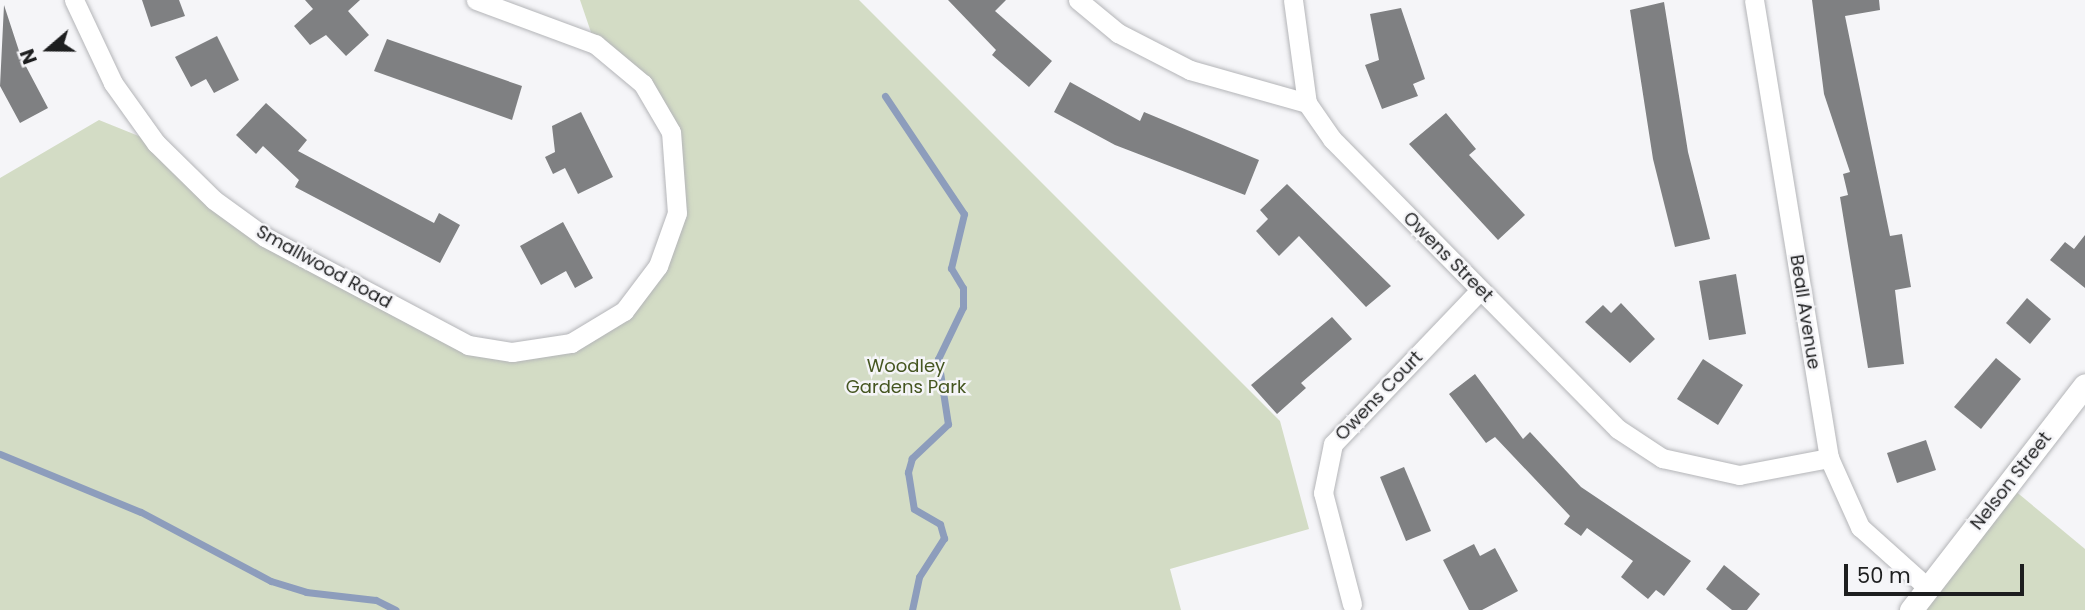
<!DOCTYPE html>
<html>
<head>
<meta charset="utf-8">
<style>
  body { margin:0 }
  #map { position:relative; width:2085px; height:610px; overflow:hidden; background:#f5f5f8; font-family:Poppins,sans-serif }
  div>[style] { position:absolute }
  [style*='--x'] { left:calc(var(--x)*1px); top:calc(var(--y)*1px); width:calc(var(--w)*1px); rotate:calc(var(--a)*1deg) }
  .green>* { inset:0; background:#d3dcc5 }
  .stream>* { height:7px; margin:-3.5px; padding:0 3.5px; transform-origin:3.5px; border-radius:3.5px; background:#8d9dbc }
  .building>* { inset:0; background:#7f8082 }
  .roads { filter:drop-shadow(0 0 2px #b4b5b8) drop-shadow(0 0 2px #b4b5b8) }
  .minor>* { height:19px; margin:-9.5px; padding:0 9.5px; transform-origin:9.5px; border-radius:9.5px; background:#fff }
  .tertiary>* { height:23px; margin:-11.5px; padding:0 11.5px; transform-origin:11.5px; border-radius:11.5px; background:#fff }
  span { translate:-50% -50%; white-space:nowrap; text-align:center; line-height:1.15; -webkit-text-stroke:5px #f5f5f8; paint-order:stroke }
  .street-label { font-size:18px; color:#1d1e1f }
  .park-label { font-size:18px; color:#455621 }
  .north { position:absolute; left:14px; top:14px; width:70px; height:70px; -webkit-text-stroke:5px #f5f5f8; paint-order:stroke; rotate:250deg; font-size:19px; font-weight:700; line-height:28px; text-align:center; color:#1d1e1f }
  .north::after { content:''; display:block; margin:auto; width:24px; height:32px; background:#1d1e1f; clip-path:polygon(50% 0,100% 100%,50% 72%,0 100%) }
  .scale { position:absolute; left:1844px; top:564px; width:180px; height:32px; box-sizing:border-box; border:4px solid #1d1e1f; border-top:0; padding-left:9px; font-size:21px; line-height:24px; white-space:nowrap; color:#1d1e1f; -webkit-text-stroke:5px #f5f5f8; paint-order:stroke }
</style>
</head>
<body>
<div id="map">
  <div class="green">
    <div style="clip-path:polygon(580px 0,859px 0,1280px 421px,1309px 529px,1170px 569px,1181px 610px,0 610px,0 178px,99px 120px,156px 143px,214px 200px,468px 345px,571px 343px,624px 311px,677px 213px,677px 158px,643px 84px,595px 44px)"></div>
    <div style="clip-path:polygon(2008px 485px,2085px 549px,2085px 610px,1911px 610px)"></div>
  </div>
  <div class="stream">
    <div style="--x:885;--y:96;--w:142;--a:56.2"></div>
    <div style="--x:964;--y:214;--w:56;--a:103.5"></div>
    <div style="--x:951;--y:268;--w:23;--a:59"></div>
    <div style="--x:963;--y:288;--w:19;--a:90"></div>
    <div style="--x:963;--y:307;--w:58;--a:115.7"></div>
    <div style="--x:938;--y:359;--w:66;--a:81.3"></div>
    <div style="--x:948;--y:424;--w:50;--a:136.6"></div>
    <div style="--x:912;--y:458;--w:15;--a:106"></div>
    <div style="--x:908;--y:472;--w:37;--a:81"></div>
    <div style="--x:914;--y:509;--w:30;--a:30"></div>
    <div style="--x:940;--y:524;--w:15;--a:74"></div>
    <div style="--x:944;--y:538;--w:46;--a:122.7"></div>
    <div style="--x:919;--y:577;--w:34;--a:102"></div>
    <div style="--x:0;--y:454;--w:152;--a:22.4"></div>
    <div style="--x:141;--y:512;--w:147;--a:28"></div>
    <div style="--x:271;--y:581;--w:37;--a:17"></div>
    <div style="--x:306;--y:592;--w:70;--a:6.5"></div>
    <div style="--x:376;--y:600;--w:22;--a:27"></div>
  </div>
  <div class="building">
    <div style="clip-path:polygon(142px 0,179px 0,185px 16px,151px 27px)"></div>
    <div style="clip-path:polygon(305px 0,360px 0,348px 11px,369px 35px,346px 56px,326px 35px,310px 45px,294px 26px,313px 9px)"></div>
    <div style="clip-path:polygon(948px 0,1006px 0,995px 11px,1052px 61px,1029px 87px,992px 55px,996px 50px)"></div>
    <div style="clip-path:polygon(1812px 0,1879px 0,1880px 10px,1845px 16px,1890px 236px,1902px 234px,1911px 287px,1895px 290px,1904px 364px,1868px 368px,1840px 197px,1848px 195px,1843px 174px,1850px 172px,1824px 94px)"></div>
    <div style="clip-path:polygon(1664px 2px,1688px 152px,1710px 239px,1675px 247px,1653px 159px,1630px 10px)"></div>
    <div style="clip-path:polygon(4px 5px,21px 57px,48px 108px,20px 123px,0 86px)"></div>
    <div style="clip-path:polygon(1401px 8px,1425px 79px,1413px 84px,1418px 96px,1382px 109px,1365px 65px,1379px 60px,1370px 14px)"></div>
    <div style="clip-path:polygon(217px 36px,239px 80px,214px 93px,206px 79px,191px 87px,175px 57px)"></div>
    <div style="clip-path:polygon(387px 39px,522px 86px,512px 120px,374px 71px)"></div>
    <div style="clip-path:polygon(1070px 82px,1140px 121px,1144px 112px,1259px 160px,1245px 195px,1115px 145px,1054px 112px)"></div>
    <div style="clip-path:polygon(266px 103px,307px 140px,298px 151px,434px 223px,439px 213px,460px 225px,440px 263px,295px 187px,299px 180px,263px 146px,256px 154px,236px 135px)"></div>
    <div style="clip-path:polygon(581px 112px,613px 177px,578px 194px,565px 168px,553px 174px,545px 157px,555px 152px,552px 126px)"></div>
    <div style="clip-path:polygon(1446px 113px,1476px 149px,1469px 155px,1525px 215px,1498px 240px,1409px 144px)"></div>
    <div style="clip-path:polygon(1287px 184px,1391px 286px,1366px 307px,1299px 236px,1279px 256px,1256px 231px,1268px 219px,1260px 210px)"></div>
    <div style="clip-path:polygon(563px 222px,593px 278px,575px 288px,566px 271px,541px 285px,520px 246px)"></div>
    <div style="clip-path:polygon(2085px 235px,2085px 288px,2050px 260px,2065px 242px,2074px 249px)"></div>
    <div style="clip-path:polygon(1736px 274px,1746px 334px,1709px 340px,1699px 281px)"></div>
    <div style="clip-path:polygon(2027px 298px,2051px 319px,2030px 344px,2006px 323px)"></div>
    <div style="clip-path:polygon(1621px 303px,1655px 339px,1630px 363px,1585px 322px,1603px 305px,1611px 313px)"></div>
    <div style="clip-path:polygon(1332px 317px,1352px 339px,1301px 383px,1306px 388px,1277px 414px,1251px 385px)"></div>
    <div style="clip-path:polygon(1996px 358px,2021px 379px,1981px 429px,1954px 407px)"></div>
    <div style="clip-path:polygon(1703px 359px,1743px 385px,1718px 425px,1677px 399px)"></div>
    <div style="clip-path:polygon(1475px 374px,1523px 439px,1530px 432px,1581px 487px,1691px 561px,1664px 596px,1656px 590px,1648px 599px,1621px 577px,1633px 561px,1587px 528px,1581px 536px,1564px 524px,1570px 516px,1495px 437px,1486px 443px,1449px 394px)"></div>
    <div style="clip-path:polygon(1926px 440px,1936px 470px,1897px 483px,1887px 453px)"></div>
    <div style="clip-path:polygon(1404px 467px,1431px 531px,1406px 541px,1380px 477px)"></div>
    <div style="clip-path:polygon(1474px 544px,1480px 556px,1495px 548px,1518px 591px,1482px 610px,1469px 610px,1443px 560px)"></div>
    <div style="clip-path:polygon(1724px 565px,1760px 594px,1747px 610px,1732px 610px,1706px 589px)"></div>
  </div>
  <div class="roads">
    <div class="minor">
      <div style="--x:74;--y:0;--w:92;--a:64.8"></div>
      <div style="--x:113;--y:83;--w:74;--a:54.4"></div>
      <div style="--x:156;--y:143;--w:81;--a:44.5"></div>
      <div style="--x:214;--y:200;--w:63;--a:36"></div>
      <div style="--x:265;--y:237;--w:230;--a:28"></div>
      <div style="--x:468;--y:345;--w:45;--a:9"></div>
      <div style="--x:512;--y:352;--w:60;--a:-8.7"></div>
      <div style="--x:571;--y:343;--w:62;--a:-31.1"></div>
      <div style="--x:624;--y:311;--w:56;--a:-52.9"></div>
      <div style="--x:658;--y:266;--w:56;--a:-70.3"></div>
      <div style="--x:677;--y:213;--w:81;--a:-94.2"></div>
      <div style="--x:671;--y:132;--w:56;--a:-120.3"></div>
      <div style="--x:643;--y:84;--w:62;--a:-140.2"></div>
      <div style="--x:595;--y:44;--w:127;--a:-159.7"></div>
      <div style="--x:1078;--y:0;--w:52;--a:39.5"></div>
      <div style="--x:1118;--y:33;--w:81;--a:27.2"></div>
      <div style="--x:1190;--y:70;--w:122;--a:15.8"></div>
      <div style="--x:1307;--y:103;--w:44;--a:55.2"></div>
      <div style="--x:1332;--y:139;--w:407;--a:45.4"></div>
      <div style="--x:1618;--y:429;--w:53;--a:33.4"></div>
      <div style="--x:1662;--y:458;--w:79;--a:12.4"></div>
      <div style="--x:1739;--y:475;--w:92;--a:-10.7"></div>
      <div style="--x:1293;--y:0;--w:104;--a:82.3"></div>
      <div style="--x:1754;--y:0;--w:464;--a:80.7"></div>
      <div style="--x:1829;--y:458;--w:76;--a:65.8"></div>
      <div style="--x:1860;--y:527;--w:91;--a:41.9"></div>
      <div style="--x:1352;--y:604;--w:115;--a:-104.6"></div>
      <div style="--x:1323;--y:493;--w:50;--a:-78.5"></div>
      <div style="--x:1333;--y:444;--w:213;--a:-46.3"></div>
    </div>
    <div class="tertiary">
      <div style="--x:1911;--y:610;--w:284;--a:-52.3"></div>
    </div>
  </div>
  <div class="street-label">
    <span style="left:1448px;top:257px;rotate:45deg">Owens Street</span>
    <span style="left:324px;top:267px;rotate:29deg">Smallwood Road</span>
    <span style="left:1805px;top:312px;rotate:81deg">Beall Avenue</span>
    <span style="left:1379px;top:396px;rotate:-46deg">Owens Court</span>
    <span style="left:2011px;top:481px;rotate:-52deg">Nelson Street</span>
  </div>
  <div class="park-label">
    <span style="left:906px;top:377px">Woodley<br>Gardens Park</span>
  </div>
  <div class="north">N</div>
  <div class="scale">50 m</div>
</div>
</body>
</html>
